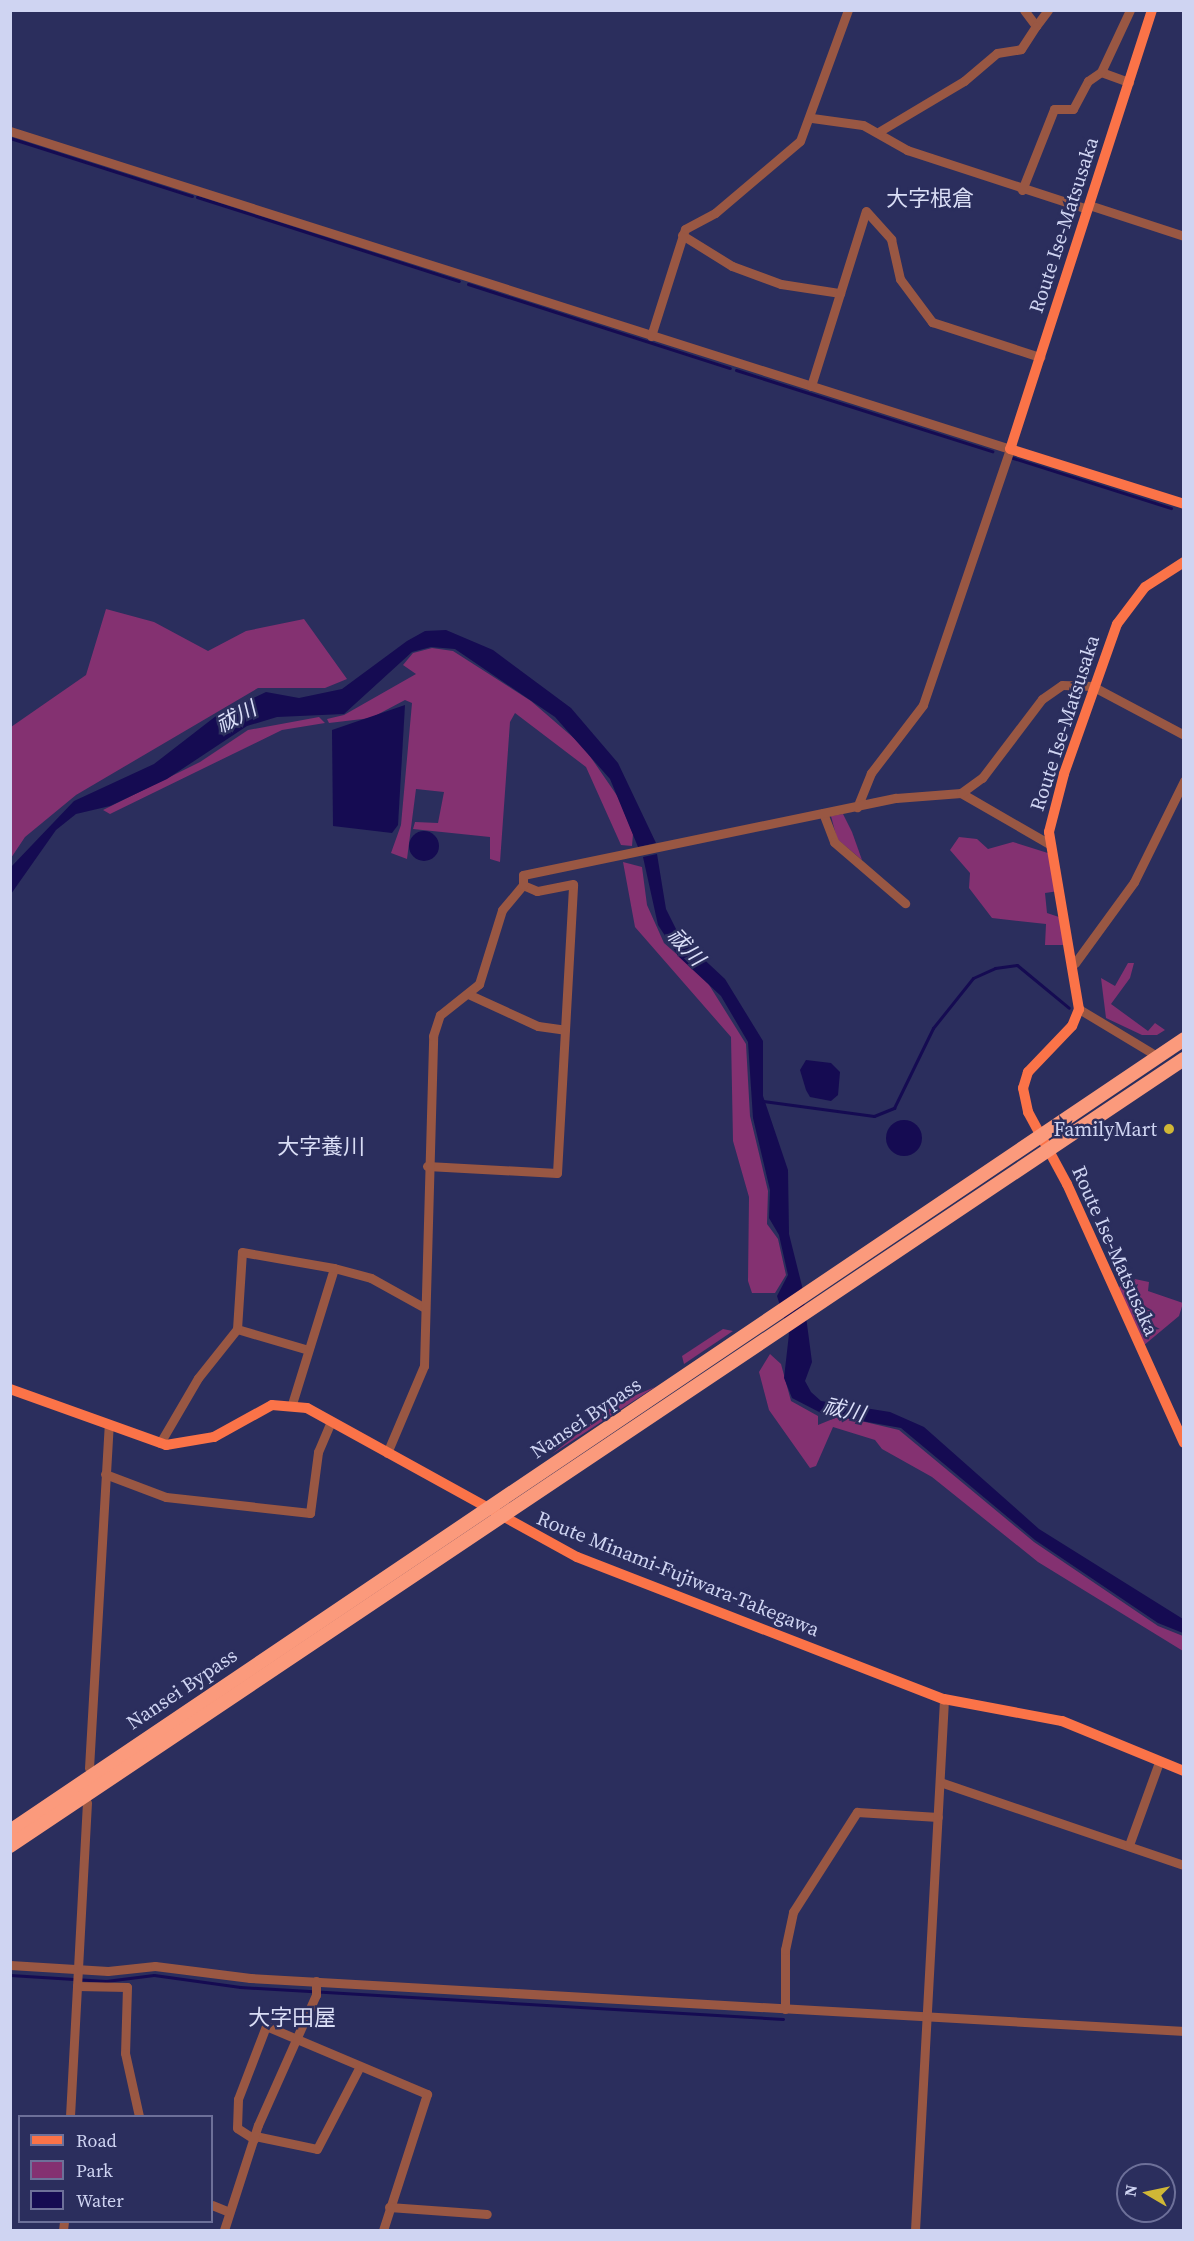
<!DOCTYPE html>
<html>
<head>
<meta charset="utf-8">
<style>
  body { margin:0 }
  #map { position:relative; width:1194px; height:2241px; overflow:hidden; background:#2b2e5d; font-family:"Source Serif 4","Noto Sans JP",serif }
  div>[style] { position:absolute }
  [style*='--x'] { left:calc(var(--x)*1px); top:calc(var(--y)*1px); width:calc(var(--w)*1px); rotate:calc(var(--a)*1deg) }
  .green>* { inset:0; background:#843171 }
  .water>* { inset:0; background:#150b52 }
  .round { border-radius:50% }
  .stream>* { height:3px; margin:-1.5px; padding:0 1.5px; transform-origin:1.5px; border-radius:1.5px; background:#150b52 }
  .minor>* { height:9px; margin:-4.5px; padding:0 4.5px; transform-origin:4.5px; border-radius:4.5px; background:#995743 }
  .major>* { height:10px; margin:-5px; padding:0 5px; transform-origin:5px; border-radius:5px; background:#fb7348 }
  .highway>* { height:14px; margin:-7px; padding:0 7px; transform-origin:7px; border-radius:7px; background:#fb9a7c }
  .dots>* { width:16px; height:16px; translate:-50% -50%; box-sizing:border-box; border:3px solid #2b2e5d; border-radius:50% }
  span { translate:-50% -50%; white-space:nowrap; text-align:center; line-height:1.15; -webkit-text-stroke:5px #2b2e5d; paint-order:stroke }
  .street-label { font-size:20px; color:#cfd4f2 }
  .poi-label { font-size:20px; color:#cfd4f2 }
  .right { translate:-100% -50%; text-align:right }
  .water-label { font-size:21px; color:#dce0fa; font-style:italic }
  .quarter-label { font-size:22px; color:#d9ddf5 }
  .frame { position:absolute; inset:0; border:12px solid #cfd4f2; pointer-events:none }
  .legend { position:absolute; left:18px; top:2115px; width:195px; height:108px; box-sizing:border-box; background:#2b2e5d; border:2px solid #6d7099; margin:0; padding:8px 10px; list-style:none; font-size:18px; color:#cfd4f2 }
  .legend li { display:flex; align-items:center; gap:12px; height:30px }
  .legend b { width:30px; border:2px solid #6d7099 }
  .north { position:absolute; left:1116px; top:2163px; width:60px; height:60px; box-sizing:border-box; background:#2b2e5d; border:2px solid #6d7099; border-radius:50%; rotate:279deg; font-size:16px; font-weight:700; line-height:24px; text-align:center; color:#cfd4f2 }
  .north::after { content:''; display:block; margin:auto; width:21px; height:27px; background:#d0b736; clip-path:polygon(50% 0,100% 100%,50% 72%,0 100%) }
</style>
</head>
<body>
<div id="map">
  <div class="green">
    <div style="clip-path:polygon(106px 609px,154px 622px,208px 651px,246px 631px,304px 619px,347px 679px,325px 688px,258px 688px,76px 795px,25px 837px,11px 858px,11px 727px,86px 675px)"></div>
    <div style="clip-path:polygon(432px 648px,453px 651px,531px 701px,583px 746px,618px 797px,633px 834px,632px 846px,621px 845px,586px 767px,515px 713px,510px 722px,500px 862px,490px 859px,490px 837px,413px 829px,415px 822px,438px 823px,444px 792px,416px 789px,407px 859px,391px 853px,401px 825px,412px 703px,405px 700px,371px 718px,329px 723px,327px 719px,344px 715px,416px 674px,403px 665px,413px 653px)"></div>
    <div style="clip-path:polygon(319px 717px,325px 723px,282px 730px,110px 814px,103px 810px,200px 762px,248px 730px)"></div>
    <div style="clip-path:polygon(843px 814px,852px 832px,862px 860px,837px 839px,831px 816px)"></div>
    <div style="clip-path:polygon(959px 837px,977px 839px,988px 849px,1013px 842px,1051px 854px,1059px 891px,1045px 893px,1047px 913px,1062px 918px,1068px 945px,1045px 945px,1046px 924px,992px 918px,969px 888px,970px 873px,950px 850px)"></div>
    <div style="clip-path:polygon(623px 862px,642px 867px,647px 905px,664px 943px,706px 980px,746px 1044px,750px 1116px,768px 1191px,767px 1224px,778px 1239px,786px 1275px,775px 1293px,752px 1293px,748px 1281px,749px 1197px,733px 1141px,731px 1037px,635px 927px)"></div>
    <div style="clip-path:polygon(1128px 963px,1134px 963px,1130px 978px,1111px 1004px,1148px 1031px,1155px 1023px,1165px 1030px,1157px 1035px,1142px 1035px,1106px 1018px,1101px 978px,1115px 986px)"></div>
    <div style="clip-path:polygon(1130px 1278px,1149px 1282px,1148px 1291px,1183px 1303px,1179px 1316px,1143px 1346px,1117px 1289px)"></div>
    <div style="clip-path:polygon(723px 1329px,733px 1331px,684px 1364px,682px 1356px)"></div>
    <div style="clip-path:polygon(770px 1354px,781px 1364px,791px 1401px,818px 1416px,818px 1425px,840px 1416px,899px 1430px,1034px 1542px,1158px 1626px,1183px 1636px,1183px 1651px,1038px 1562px,932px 1477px,882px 1449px,875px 1440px,833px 1427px,816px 1466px,810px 1468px,769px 1410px,759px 1372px)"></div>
    <div style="clip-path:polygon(655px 1387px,552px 1454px,617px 1403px)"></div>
  </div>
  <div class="water">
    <div style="clip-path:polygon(446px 630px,493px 650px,571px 708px,618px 763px,656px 843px,638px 847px,610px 779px,555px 717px,455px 649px,431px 647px,412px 652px,344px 714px,277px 717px,247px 726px,167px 779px,110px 806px,76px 814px,56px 830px,11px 894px,11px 867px,74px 801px,154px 764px,216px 716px,266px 692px,299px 698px,342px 689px,407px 641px,425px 631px)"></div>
    <div style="clip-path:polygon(405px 705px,398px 825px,392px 833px,333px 826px,332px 730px)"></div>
    <div class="round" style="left:409px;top:831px;width:30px;height:30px"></div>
    <div style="clip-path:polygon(657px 854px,666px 909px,680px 937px,725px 979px,763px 1041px,763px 1096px,788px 1170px,789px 1234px,802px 1286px,812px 1362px,805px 1381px,811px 1392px,821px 1401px,890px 1412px,924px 1427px,1039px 1529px,1183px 1619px,1183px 1633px,1158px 1623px,1035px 1540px,901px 1428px,823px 1414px,792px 1398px,784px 1378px,789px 1334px,777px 1296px,788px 1275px,779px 1235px,769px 1218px,770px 1190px,753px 1118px,748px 1042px,721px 996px,679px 957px,658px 925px,643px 857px)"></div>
    <div style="clip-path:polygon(806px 1060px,831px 1063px,840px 1072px,838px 1095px,831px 1101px,810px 1097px,806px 1090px,800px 1070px)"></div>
    <div class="round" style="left:886px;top:1120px;width:36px;height:36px"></div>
  </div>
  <div class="stream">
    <div style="--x:10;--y:138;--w:191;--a:17.7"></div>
    <div style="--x:197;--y:197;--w:275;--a:17.8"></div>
    <div style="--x:468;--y:284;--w:275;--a:17.8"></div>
    <div style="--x:736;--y:370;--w:269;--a:17.6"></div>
    <div style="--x:1010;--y:457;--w:169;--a:17.6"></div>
    <div style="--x:763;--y:1101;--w:112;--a:7.7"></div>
    <div style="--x:874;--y:1116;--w:22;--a:-22"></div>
    <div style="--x:894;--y:1108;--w:89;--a:-64"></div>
    <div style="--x:933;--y:1028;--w:64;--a:-51.3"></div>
    <div style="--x:973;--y:978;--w:24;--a:-24"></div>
    <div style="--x:995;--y:968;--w:22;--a:-8"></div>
    <div style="--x:1017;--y:965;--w:67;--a:39.6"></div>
    <div style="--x:10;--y:1975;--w:96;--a:3.6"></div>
    <div style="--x:106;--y:1981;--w:48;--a:-7.1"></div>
    <div style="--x:154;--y:1975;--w:87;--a:7.9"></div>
    <div style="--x:240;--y:1987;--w:544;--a:3.37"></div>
  </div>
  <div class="minor">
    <div style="--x:1024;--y:10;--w:20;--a:53"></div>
    <div style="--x:1036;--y:26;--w:20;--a:-53"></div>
    <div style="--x:1101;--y:72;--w:30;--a:20"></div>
    <div style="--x:812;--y:118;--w:51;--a:7.8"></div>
    <div style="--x:863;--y:125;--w:51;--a:29.6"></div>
    <div style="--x:907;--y:150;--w:190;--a:18.1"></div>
    <div style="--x:10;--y:131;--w:1049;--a:17.64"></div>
    <div style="--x:1010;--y:449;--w:270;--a:108.8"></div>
    <div style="--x:923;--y:705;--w:86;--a:127.4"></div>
    <div style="--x:871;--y:773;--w:37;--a:112"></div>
    <div style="--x:880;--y:131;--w:98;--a:-30.8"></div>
    <div style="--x:964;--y:81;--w:43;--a:-40.3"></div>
    <div style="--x:997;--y:53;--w:24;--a:-9"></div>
    <div style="--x:1021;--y:49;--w:27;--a:-57"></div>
    <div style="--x:1022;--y:190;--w:87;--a:-68.4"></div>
    <div style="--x:1054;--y:109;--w:19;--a:0"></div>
    <div style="--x:1073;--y:109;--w:32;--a:-62"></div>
    <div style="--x:1088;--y:81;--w:16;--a:-35"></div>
    <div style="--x:1101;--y:72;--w:68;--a:-64.9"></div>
    <div style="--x:1089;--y:205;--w:100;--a:18.1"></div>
    <div style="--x:682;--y:235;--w:59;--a:31.8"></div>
    <div style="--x:732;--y:266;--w:52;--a:20.2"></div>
    <div style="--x:781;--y:284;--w:60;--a:8.7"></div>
    <div style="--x:651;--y:336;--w:112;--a:-72.4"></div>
    <div style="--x:685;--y:229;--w:34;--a:-28"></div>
    <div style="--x:715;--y:213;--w:111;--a:-40.3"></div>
    <div style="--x:800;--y:141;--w:140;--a:-69.9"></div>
    <div style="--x:811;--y:386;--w:183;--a:-72.6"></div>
    <div style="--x:866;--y:211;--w:38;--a:48"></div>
    <div style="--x:891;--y:239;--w:41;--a:77.3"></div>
    <div style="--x:900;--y:279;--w:54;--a:53.3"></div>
    <div style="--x:932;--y:322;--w:114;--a:18"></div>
    <div style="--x:961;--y:793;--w:104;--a:30"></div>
    <div style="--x:823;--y:813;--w:31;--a:69"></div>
    <div style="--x:834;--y:842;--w:94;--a:40.7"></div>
    <div style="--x:1075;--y:963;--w:100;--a:-53.9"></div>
    <div style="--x:1134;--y:882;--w:113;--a:-63.7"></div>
    <div style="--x:468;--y:994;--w:77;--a:24.6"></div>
    <div style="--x:538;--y:1026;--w:27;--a:8"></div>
    <div style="--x:1079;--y:1009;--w:91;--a:31.1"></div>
    <div style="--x:427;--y:1166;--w:130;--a:3.1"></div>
    <div style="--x:557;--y:1173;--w:289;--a:-86.8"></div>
    <div style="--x:573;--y:884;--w:37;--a:169"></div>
    <div style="--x:537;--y:891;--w:15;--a:-157"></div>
    <div style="--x:237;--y:1329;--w:71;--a:16.4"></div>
    <div style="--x:292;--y:1404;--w:142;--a:-72.8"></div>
    <div style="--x:334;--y:1268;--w:38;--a:15"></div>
    <div style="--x:371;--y:1278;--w:62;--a:29.1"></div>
    <div style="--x:160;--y:1443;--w:75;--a:-59.7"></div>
    <div style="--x:198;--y:1378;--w:63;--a:-51.5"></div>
    <div style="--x:237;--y:1329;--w:77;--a:-86.3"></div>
    <div style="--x:242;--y:1252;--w:93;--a:9.9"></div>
    <div style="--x:387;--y:1453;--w:95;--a:-67"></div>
    <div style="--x:424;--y:1366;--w:330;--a:-88.4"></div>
    <div style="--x:433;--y:1036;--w:22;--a:-72"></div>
    <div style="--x:440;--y:1015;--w:50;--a:-38.5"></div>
    <div style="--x:479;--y:984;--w:77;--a:-72.7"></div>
    <div style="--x:502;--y:910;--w:33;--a:-50"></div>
    <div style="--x:523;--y:885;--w:10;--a:-90"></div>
    <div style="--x:523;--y:875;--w:381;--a:-11.7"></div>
    <div style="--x:896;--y:798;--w:65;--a:-4.4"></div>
    <div style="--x:961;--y:793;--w:26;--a:-36"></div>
    <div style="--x:982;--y:778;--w:99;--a:-52.8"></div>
    <div style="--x:1042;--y:699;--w:24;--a:-35"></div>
    <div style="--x:1062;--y:685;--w:30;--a:2"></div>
    <div style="--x:1092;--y:686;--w:104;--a:28"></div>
    <div style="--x:105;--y:1474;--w:65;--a:20.7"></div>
    <div style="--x:166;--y:1497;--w:145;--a:6.3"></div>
    <div style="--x:310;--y:1513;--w:62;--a:-82.5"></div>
    <div style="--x:318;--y:1452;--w:33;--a:-67"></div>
    <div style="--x:89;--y:1768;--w:343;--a:-86.7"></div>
    <div style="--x:940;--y:1782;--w:258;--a:18.8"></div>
    <div style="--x:1129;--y:1845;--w:88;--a:-70.1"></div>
    <div style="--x:10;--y:1965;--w:98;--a:3.5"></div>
    <div style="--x:108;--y:1971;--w:47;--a:-6.1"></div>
    <div style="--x:155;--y:1966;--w:96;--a:7.2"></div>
    <div style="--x:250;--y:1978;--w:936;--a:3.25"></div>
    <div style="--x:77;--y:1986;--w:50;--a:1.1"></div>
    <div style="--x:127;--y:1987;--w:66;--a:91.7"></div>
    <div style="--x:125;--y:2053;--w:65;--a:77.5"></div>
    <div style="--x:785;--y:2009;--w:59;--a:-90"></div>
    <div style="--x:785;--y:1950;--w:39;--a:-78"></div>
    <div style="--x:793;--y:1912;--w:119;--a:-57.4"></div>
    <div style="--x:857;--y:1812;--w:81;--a:3.5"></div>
    <div style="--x:70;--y:2116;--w:314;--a:-86.9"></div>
    <div style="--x:255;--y:2136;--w:63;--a:11.8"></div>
    <div style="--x:317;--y:2149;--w:91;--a:-62.6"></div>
    <div style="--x:254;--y:2139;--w:20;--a:-147"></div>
    <div style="--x:237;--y:2128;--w:29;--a:-88"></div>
    <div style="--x:238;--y:2099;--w:78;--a:-69"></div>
    <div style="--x:266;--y:2026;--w:175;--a:22.9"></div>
    <div style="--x:427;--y:2094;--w:143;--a:107.9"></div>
    <div style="--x:212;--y:2205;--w:18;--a:22"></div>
    <div style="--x:389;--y:2207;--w:98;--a:4.1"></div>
    <div style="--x:63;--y:2230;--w:8;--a:-83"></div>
    <div style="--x:224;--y:2230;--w:110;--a:-72.1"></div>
    <div style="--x:258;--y:2125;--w:142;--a:-66"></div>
    <div style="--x:316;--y:1995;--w:14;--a:-90"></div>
    <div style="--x:915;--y:2230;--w:532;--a:-86.87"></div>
  </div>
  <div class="major">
    <div style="--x:1152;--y:10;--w:461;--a:107.9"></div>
    <div style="--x:1010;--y:449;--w:182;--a:17.5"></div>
    <div style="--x:1184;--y:562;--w:46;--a:147.3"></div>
    <div style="--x:1145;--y:587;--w:46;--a:127.1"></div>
    <div style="--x:1117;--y:624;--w:159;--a:109.5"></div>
    <div style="--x:1064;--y:774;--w:60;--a:104.5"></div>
    <div style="--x:1049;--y:832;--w:180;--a:80.4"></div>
    <div style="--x:1079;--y:1009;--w:18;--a:112"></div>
    <div style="--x:1072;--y:1026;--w:64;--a:133.7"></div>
    <div style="--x:1028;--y:1072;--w:17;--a:107"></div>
    <div style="--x:1023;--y:1088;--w:25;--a:78"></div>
    <div style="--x:1028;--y:1112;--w:82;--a:61.6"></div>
    <div style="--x:1067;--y:1184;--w:284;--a:65.7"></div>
    <div style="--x:10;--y:1389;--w:166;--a:19.7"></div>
    <div style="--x:166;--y:1445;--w:49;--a:-9.5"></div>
    <div style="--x:214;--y:1437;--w:66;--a:-28.9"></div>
    <div style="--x:272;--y:1405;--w:35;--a:5"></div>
    <div style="--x:307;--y:1408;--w:308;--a:28.9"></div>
    <div style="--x:577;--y:1557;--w:394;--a:21.2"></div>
    <div style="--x:944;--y:1699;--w:120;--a:10.6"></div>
    <div style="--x:1062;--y:1721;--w:132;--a:22.3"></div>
  </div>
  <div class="highway">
    <div style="--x:10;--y:1831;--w:1416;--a:-34"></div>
    <div style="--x:10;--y:1846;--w:1413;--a:-33.84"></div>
  </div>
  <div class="dots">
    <div style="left:1169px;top:1129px;background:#d0b736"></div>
  </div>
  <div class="street-label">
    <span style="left:1064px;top:225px;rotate:-72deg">Route Ise-Matsusaka</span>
    <span style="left:1065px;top:723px;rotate:-72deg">Route Ise-Matsusaka</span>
    <span style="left:1115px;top:1251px;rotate:66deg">Route Ise-Matsusaka</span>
    <span style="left:586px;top:1418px;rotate:-34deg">Nansei Bypass</span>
    <span style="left:678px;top:1574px;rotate:22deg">Route Minami-Fujiwara-Takegawa</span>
    <span style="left:182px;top:1689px;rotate:-34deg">Nansei Bypass</span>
  </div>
  <div class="poi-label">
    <span class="right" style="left:1157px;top:1129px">FamilyMart</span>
  </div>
  <div class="water-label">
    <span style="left:236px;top:717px;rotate:-28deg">祓川</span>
    <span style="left:686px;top:947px;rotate:47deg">祓川</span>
    <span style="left:844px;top:1410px;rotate:13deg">祓川</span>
  </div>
  <div class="quarter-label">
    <span style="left:930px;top:199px">大字根倉</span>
    <span style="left:321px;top:1147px">大字養川</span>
    <span style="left:292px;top:2018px">大字田屋</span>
  </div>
  <div class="frame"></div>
  <ul class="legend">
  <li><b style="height:8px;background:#fb7348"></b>Road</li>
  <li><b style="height:16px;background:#843171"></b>Park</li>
  <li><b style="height:16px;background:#150b52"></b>Water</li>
  </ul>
  <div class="north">N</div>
</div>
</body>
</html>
